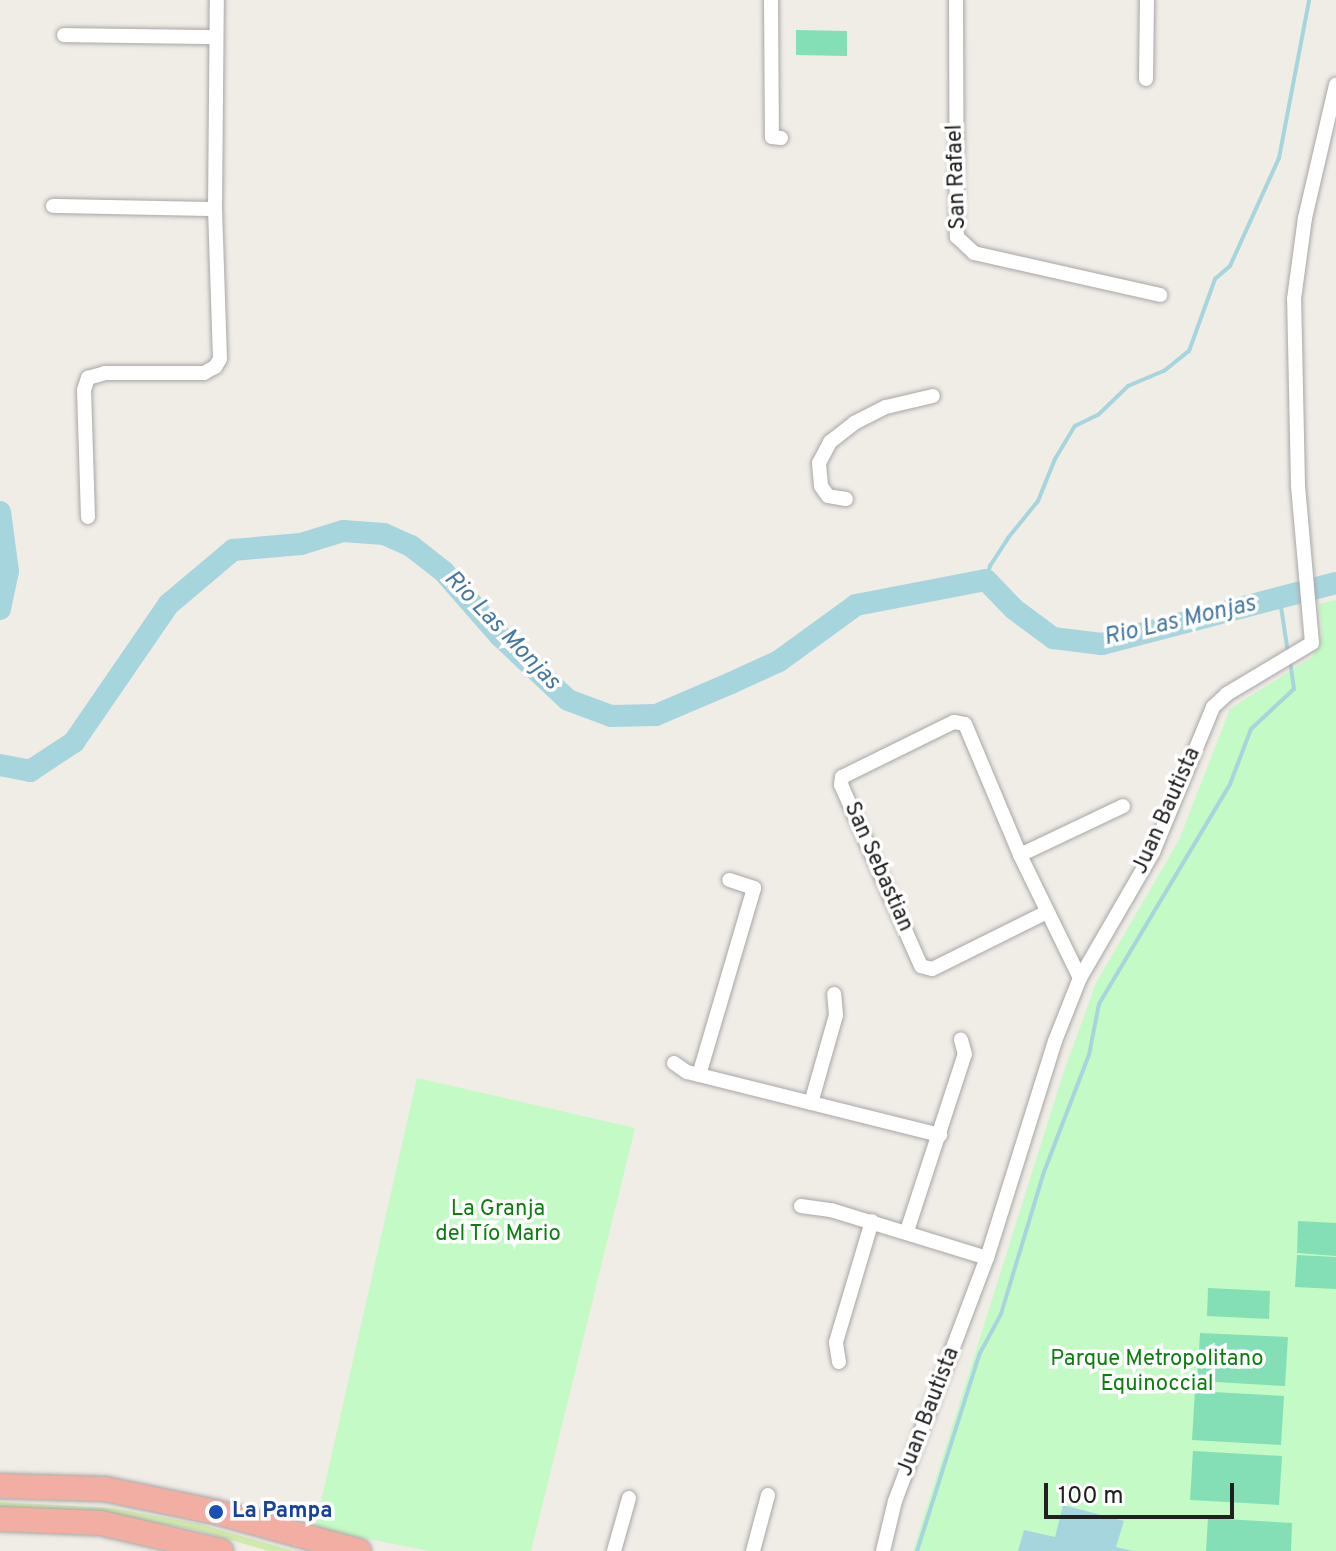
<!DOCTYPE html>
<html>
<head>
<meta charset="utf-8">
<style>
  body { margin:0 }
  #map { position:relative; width:1336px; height:1551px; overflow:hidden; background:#f0ece6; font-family:Overpass,sans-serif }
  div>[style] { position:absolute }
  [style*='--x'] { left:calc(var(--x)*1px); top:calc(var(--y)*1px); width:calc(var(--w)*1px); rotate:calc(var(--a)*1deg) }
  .grass>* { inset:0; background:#cfeaac }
  .park>* { inset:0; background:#c4fac5 }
  .pitch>* { inset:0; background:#84dfb6 }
  .water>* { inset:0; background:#a7d5de }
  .stream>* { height:4px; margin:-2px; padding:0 2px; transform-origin:2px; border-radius:2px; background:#a7d5de }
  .river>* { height:22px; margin:-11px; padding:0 11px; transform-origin:11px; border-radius:11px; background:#a7d5de }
  .roads { filter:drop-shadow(0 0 2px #a7a7a7) drop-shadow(0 0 2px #a7a7a7) }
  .minor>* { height:14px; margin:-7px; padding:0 7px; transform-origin:7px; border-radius:7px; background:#fff }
  .trunk>* { height:24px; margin:-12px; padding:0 12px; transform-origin:12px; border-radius:12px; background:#f2aea2 }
  .dots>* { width:22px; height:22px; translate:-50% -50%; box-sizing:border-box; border:4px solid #fff; border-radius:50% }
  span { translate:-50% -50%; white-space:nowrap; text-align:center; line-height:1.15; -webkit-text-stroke:7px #fff; paint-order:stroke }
  .street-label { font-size:22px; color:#202020 }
  .park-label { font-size:22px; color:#0b800e }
  .transit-label { font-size:22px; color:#164399; font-weight:700 }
  .left { translate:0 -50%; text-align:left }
  .water-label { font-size:24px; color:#4578a0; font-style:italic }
  .scale { position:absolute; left:1044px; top:1483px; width:190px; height:36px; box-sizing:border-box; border:4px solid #202020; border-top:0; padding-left:10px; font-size:24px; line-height:28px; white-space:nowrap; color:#202020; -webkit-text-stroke:6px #fff; paint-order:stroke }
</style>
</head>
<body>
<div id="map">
  <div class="grass">
    <div style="clip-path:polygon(0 1502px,113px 1508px,199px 1524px,294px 1551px,269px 1551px,195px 1530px,112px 1515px,0 1510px)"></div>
  </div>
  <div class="park">
    <div style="clip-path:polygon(1336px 600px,1336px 1551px,913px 1551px,1063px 1074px,1096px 983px,1179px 840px,1230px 709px,1312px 657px,1322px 634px,1319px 604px)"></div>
    <div style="clip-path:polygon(417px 1078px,635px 1128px,531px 1551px,429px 1551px,315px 1528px)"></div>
  </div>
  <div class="pitch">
    <div style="clip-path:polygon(796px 30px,847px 31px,847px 56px,796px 55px)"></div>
    <div style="clip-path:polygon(1298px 1221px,1336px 1223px,1336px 1256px,1297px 1253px)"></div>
    <div style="clip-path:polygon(1297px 1255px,1336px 1257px,1336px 1289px,1295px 1287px)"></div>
    <div style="clip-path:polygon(1208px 1288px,1270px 1291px,1269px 1319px,1207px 1316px)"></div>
    <div style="clip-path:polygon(1200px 1333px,1288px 1337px,1285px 1386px,1197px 1381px)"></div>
    <div style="clip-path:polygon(1195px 1391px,1284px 1396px,1281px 1445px,1192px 1440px)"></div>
    <div style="clip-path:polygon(1193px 1451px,1282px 1456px,1279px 1505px,1190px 1500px)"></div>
    <div style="clip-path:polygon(1208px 1518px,1292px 1523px,1291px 1551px,1206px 1551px)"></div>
  </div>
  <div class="water">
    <div style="clip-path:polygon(1063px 1505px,1124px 1521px,1116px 1547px,1133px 1551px,1018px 1551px,1024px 1530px,1055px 1537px)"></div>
  </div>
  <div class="stream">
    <div style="--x:986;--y:580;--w:15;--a:-74"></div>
    <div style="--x:990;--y:566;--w:33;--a:-57"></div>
    <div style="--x:1008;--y:538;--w:48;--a:-51"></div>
    <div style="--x:1038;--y:501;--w:45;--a:-68"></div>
    <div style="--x:1055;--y:459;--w:39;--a:-59"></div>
    <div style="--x:1075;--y:426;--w:25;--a:-26"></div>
    <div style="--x:1098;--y:415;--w:42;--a:-44"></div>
    <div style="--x:1128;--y:386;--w:39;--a:-23"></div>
    <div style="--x:1164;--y:371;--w:32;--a:-39"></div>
    <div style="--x:1189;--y:351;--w:77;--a:-70.1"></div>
    <div style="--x:1215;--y:279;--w:20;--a:-41"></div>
    <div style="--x:1230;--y:266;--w:119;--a:-65.6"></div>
    <div style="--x:1279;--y:158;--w:161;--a:-79.2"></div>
    <div style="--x:1280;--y:600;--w:54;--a:81.4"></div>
    <div style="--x:917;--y:1551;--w:206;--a:-72.4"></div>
    <div style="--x:979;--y:1355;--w:47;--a:-61.8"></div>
    <div style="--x:1001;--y:1314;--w:148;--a:-73.2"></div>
    <div style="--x:1044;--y:1172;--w:125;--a:-69"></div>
    <div style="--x:1089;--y:1055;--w:52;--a:-78.9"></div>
    <div style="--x:1099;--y:1004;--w:256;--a:-59.2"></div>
    <div style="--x:1230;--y:784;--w:59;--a:-69.1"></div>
    <div style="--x:1251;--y:729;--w:59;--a:-42.9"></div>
    <div style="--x:1294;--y:689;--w:28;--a:-98"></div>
  </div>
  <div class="river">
    <div style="--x:0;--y:512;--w:60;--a:82.3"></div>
    <div style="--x:8;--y:571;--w:39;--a:102"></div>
    <div style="--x:0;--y:765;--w:31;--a:11"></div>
    <div style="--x:30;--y:771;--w:53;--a:-33.4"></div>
    <div style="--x:74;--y:742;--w:168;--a:-55.5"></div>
    <div style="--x:169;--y:604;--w:84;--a:-40.2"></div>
    <div style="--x:233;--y:550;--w:68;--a:-5"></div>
    <div style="--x:301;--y:544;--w:44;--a:-17.2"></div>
    <div style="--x:343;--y:531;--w:41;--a:4.2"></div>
    <div style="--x:384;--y:534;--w:30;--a:24"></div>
    <div style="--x:411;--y:546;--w:42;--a:38.2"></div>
    <div style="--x:444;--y:572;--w:85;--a:48.8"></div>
    <div style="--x:500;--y:636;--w:93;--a:43.3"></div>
    <div style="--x:568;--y:700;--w:46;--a:20.4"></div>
    <div style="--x:611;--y:716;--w:45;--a:-1.3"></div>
    <div style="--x:656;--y:715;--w:82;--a:-23.1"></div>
    <div style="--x:731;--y:683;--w:53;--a:-24.6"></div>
    <div style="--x:779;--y:661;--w:95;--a:-36"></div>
    <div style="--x:856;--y:605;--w:132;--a:-10.9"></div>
    <div style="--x:986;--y:580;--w:40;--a:46"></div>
    <div style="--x:1014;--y:609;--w:49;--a:36.6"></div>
    <div style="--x:1053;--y:638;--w:49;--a:7"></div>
    <div style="--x:1102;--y:644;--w:242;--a:-14.6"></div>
  </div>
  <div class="roads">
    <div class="minor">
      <div style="--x:771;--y:0;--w:137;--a:89.6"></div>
      <div style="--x:772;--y:137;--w:9;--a:6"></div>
      <div style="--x:956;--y:0;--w:237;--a:89.8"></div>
      <div style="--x:957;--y:237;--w:23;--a:43"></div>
      <div style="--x:974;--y:253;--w:191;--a:12.7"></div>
      <div style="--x:64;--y:35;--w:152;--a:0.8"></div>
      <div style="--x:1146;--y:79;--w:79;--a:-89.3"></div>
      <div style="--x:53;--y:206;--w:162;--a:1.1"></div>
      <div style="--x:846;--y:499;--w:18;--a:-171"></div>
      <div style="--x:828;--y:496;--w:12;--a:-125"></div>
      <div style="--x:821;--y:486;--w:23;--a:-95"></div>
      <div style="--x:819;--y:463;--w:24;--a:-62"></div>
      <div style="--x:830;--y:442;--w:31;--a:-38"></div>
      <div style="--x:854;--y:423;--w:36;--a:-27"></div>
      <div style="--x:886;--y:407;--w:48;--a:-13.2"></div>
      <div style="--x:88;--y:517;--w:127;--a:-91.8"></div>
      <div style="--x:84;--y:390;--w:13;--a:-72"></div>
      <div style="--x:88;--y:378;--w:18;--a:-16"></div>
      <div style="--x:105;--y:373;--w:99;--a:0"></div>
      <div style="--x:204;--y:373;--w:13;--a:-29"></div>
      <div style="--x:215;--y:367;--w:9;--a:-58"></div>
      <div style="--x:220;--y:359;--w:150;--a:-91.9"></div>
      <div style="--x:215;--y:209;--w:209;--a:-89.5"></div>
      <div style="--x:1020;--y:855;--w:114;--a:-25.4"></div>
      <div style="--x:1047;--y:912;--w:128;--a:153.6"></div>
      <div style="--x:932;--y:969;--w:11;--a:-165"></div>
      <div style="--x:921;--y:966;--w:198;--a:-113.8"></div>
      <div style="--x:841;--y:785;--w:8;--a:-83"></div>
      <div style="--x:842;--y:777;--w:125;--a:-26.2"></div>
      <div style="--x:954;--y:722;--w:11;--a:10"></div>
      <div style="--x:965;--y:724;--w:142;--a:67.2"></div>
      <div style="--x:1020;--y:855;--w:137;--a:64"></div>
      <div style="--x:674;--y:1063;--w:16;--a:35"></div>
      <div style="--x:687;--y:1072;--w:261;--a:14"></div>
      <div style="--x:699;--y:1075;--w:195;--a:-73.6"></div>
      <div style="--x:754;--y:888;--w:26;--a:-162"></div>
      <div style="--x:811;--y:1103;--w:91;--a:-74.1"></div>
      <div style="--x:836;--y:1015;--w:21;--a:-95"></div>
      <div style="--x:801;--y:1206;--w:30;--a:8"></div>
      <div style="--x:831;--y:1210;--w:163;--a:17.1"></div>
      <div style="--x:907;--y:1231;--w:186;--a:-71.9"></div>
      <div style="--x:965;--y:1054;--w:15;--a:-106"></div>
      <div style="--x:839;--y:1362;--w:20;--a:-99"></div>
      <div style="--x:836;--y:1342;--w:126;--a:-73.4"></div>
      <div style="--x:614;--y:1551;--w:55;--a:-74.2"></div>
      <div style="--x:753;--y:1551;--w:58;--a:-75"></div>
      <div style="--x:883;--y:1551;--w:51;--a:-76.5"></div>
      <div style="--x:895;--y:1501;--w:260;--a:-69.3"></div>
      <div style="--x:987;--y:1258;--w:227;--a:-72.6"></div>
      <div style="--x:1055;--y:1041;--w:68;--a:-68.4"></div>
      <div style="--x:1080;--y:978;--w:146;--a:-59.9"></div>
      <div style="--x:1153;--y:852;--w:157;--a:-67.5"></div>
      <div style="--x:1213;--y:707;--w:19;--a:-43"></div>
      <div style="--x:1227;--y:694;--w:99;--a:-31"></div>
      <div style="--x:1312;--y:643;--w:159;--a:-95.1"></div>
      <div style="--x:1298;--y:485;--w:186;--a:-91.2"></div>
      <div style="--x:1294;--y:299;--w:82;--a:-82.3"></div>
      <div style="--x:1305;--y:218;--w:137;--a:-76.9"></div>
    </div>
    <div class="trunk">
      <div style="--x:0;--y:1486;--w:105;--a:1.6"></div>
      <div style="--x:105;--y:1489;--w:113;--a:11.7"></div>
      <div style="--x:216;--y:1512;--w:148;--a:15.3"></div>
      <div style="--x:0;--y:1519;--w:101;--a:2.3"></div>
      <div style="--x:101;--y:1523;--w:123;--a:13.1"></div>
    </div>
  </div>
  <div class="dots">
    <div style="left:216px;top:1512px;background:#1a4fb4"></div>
  </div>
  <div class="street-label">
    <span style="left:957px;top:177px;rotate:-92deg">San Rafael</span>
    <span style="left:1167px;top:811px;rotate:-66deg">Juan Bautista</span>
    <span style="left:878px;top:867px;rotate:66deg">San Sebastian</span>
    <span style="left:929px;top:1412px;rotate:-69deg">Juan Bautista</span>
  </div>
  <div class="park-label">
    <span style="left:498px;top:1222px">La Granja<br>del Tío Mario</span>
    <span style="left:1157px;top:1372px">Parque Metropolitano<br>Equinoccial</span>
  </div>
  <div class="transit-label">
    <span class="left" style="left:232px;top:1512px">La Pampa</span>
  </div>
  <div class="water-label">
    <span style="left:1180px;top:622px;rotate:-13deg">Rio Las Monjas</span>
    <span style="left:501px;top:631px;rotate:46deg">Rio Las Monjas</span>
  </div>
  <div class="scale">100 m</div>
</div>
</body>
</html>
